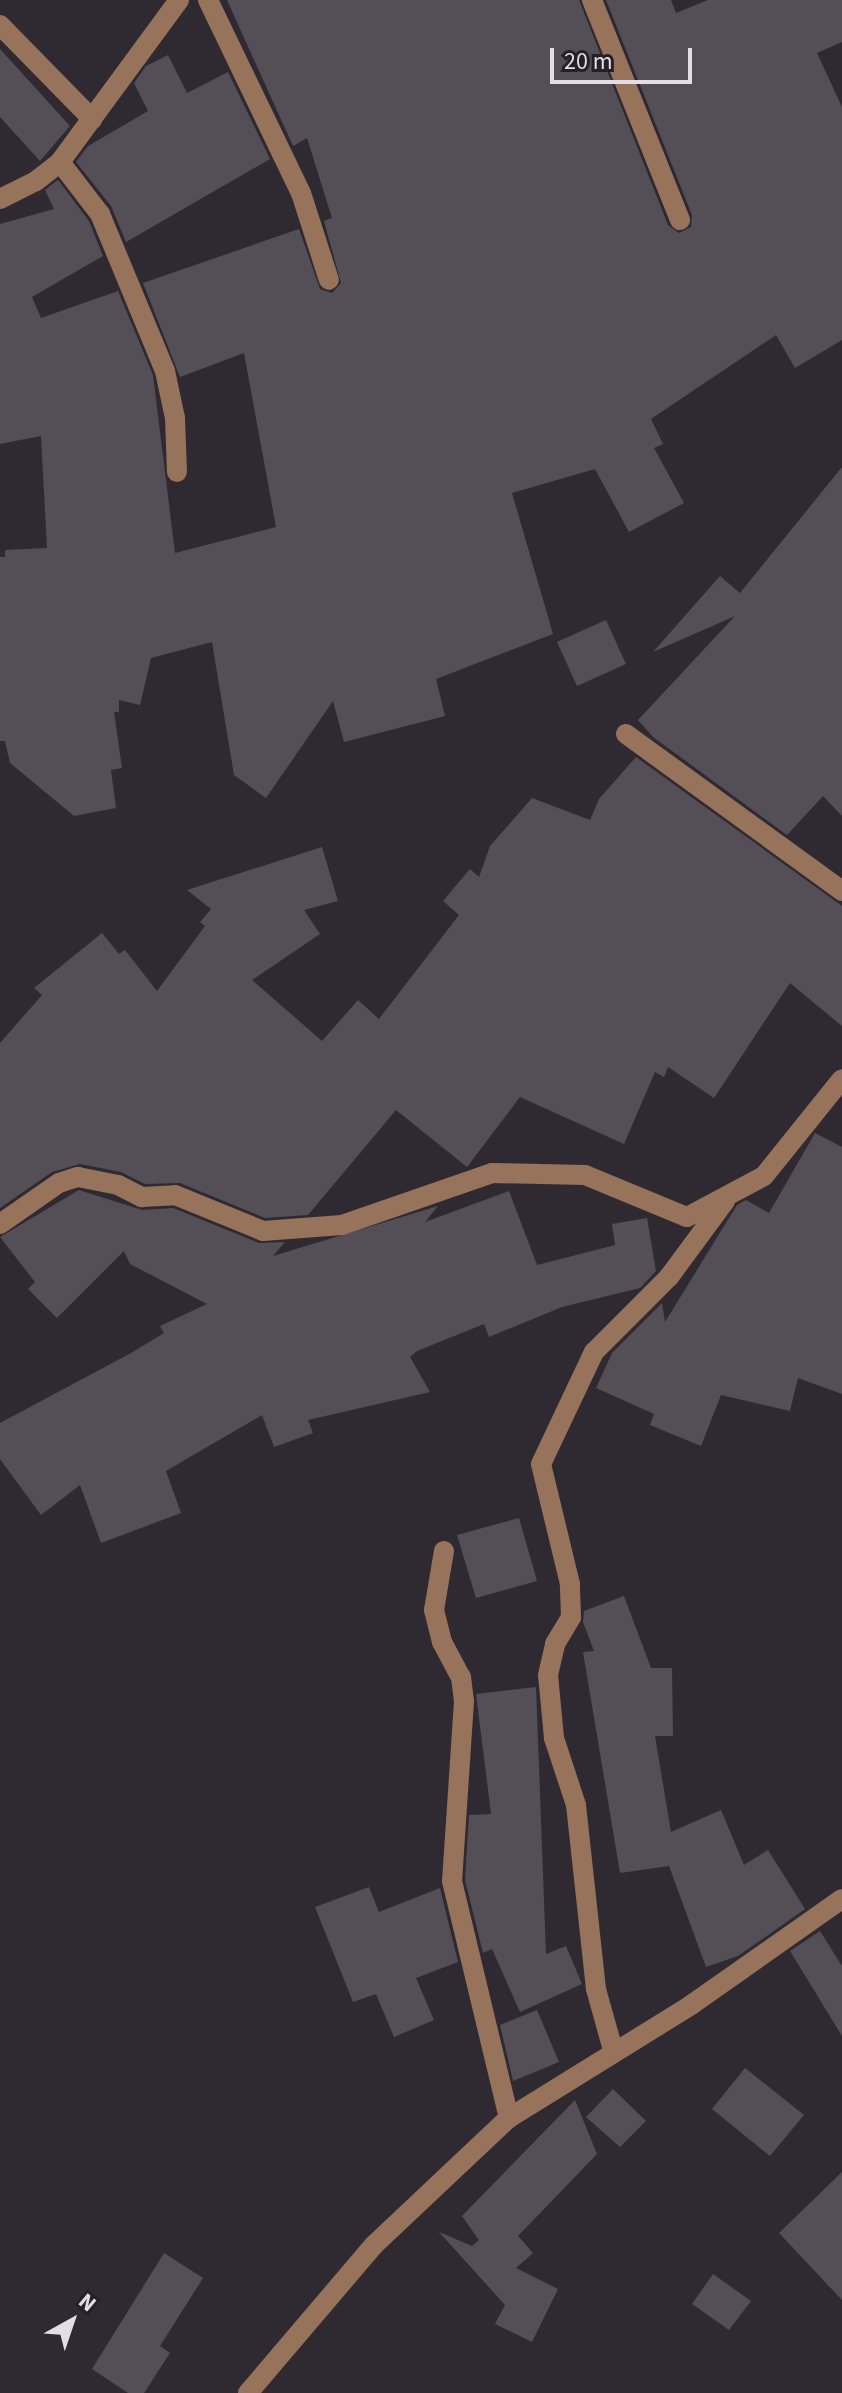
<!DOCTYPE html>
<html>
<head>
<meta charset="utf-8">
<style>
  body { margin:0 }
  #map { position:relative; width:842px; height:2393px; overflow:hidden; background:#2f2a31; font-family:"Source Sans 3",sans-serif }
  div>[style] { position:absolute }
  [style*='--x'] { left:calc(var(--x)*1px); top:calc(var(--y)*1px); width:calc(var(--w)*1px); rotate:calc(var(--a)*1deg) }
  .building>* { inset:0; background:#544f57 }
  .minor>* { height:20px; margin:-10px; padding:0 10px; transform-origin:10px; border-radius:10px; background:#96735a }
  span { translate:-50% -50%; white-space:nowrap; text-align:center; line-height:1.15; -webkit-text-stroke:6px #252027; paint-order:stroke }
  .north { position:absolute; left:32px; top:2281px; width:80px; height:80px; -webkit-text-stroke:6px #252027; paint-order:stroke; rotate:40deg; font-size:22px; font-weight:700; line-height:32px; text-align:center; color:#e2dee3 }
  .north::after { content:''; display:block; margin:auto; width:28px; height:36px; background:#e2dee3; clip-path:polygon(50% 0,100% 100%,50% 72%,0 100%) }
  .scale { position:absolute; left:550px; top:48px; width:142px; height:36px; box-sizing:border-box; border:4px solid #e2dee3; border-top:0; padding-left:10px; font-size:24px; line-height:28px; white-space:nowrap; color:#e2dee3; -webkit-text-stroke:6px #252027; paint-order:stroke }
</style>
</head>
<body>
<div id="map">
  <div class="building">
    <div style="clip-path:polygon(227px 0,579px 0,668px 225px,679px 233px,691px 227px,692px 215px,606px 0,671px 0,676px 13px,708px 0,842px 0,842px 42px,817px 53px,842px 107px,842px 340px,795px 368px,776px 335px,651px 419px,663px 444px,654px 448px,684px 503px,629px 532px,595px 469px,512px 493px,553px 634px,436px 679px,445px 716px,344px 742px,333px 701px,266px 798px,234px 775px,212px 642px,151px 658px,140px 705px,119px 700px,119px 712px,114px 712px,122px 768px,111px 770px,116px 808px,74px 816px,10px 763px,5px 741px,0 741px,0 557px,5px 557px,5px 550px,47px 548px,41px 436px,0 444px,0 224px,54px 209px,45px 190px,58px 180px,89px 221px,103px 256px,32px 297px,41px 318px,118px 291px,153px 375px,175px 553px,276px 527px,244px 353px,180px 377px,143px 283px,299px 229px,320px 289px,332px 293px,341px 283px,324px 221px,332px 218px,307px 138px,293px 146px)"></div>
    <div style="clip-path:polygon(0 49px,70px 126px,40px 161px,0 117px)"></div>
    <div style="clip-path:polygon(168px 55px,187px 93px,228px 72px,270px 159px,126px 242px,111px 206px,76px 162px,88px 146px,148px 111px,134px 83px,146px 66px)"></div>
    <div style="clip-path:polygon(842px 467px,842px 816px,823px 796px,787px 835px,653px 737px,638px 720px,735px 616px,653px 652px,720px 576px,740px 593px)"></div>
    <div style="clip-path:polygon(606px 620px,626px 664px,577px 686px,557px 642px)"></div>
    <div style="clip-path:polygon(636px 757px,842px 906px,842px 1026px,790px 983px,714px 1098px,668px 1067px,664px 1077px,655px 1072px,624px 1144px,520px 1097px,467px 1167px,396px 1110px,308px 1215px,265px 1218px,180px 1183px,145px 1184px,121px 1172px,80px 1164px,52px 1172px,0 1208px,0 1043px,42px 995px,34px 988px,102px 933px,119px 954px,125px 950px,157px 991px,205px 926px,200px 922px,211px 909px,187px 890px,322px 847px,338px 901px,304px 910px,320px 934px,252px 980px,322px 1041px,358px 1000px,379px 1019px,459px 915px,443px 901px,470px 869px,479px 877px,490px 846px,532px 798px,590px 820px,599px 799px)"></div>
    <div style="clip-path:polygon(815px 1133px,842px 1147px,842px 1394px,798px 1378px,790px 1411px,721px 1395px,701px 1446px,650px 1425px,654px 1414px,596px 1388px,612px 1353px,662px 1303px,665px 1322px,737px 1205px,746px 1200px,769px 1213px)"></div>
    <div style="clip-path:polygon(79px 1190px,142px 1210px,173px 1208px,259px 1243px,285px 1242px,273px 1256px,438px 1206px,425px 1222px,509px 1191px,537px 1265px,615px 1245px,612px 1224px,647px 1218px,656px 1271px,640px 1288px,562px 1307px,489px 1337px,484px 1324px,417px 1351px,410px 1357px,430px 1392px,308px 1420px,313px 1433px,274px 1447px,262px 1415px,166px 1471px,181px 1513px,101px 1543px,80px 1485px,41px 1515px,0 1459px,0 1423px,131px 1353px,164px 1333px,160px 1326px,207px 1304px,130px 1264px,124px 1251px,57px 1318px,28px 1289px,35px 1282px,0 1237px)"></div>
    <div style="clip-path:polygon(519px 1518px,537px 1581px,476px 1598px,457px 1535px)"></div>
    <div style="clip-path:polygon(624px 1596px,651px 1668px,672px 1668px,673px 1736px,655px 1736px,671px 1832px,721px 1810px,744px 1865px,768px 1850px,805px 1909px,738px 1956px,706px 1967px,669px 1866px,620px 1873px,583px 1652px,594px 1651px,583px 1622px,584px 1611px)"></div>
    <div style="clip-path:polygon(536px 1687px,546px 1954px,566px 1946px,582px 1984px,520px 2012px,492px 1949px,483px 1953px,465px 1880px,469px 1815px,491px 1814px,476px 1694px)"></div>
    <div style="clip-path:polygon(369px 1887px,379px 1912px,440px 1888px,458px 1962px,416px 1978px,434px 2020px,394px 2037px,376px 1994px,353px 2002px,315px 1907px)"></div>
    <div style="clip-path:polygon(820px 1931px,842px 1966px,842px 2036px,790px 1951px)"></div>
    <div style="clip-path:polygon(537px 2010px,559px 2062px,513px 2081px,500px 2025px)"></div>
    <div style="clip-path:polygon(745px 2068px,804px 2115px,770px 2156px,712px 2109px)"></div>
    <div style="clip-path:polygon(613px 2089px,646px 2121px,620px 2147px,586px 2117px)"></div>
    <div style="clip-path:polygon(575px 2100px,597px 2154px,518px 2236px,533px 2253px,516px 2268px,558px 2289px,532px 2342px,495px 2324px,505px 2305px,439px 2232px,472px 2246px,479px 2240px,462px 2216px)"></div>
    <div style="clip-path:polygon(842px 2172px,842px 2300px,779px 2233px)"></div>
    <div style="clip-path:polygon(164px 2253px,203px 2278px,160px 2346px,170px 2353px,144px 2393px,128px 2393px,92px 2369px)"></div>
    <div style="clip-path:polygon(713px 2274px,751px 2301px,729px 2330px,692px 2304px)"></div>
  </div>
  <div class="minor">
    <div style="--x:208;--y:0;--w:214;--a:64.3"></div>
    <div style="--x:301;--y:193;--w:91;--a:72.2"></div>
    <div style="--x:592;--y:0;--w:237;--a:68.2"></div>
    <div style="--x:0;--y:25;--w:132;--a:45.6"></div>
    <div style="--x:60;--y:162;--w:66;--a:52.4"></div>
    <div style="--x:100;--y:214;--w:170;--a:67.5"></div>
    <div style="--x:165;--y:371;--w:48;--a:78"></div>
    <div style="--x:175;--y:418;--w:54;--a:87.9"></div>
    <div style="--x:0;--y:199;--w:40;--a:-26.6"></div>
    <div style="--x:36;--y:181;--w:31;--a:-38"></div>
    <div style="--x:60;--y:162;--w:201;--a:-53.7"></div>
    <div style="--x:626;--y:734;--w:267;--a:36"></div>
    <div style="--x:0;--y:1224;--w:72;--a:-34.8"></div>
    <div style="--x:59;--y:1183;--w:20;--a:-18"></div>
    <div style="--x:78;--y:1177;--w:41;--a:11.3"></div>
    <div style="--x:118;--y:1185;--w:27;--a:27"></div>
    <div style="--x:142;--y:1197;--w:33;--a:-3"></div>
    <div style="--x:175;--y:1195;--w:95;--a:22.2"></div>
    <div style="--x:263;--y:1231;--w:79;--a:-4.3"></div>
    <div style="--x:342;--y:1225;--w:159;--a:-19.1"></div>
    <div style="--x:492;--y:1173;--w:93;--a:1.2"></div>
    <div style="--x:585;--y:1175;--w:110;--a:22.4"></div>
    <div style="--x:687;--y:1217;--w:87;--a:-28"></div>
    <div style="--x:764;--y:1176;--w:124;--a:-51.2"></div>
    <div style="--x:444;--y:1551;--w:60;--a:99.6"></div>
    <div style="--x:434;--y:1610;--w:33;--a:76"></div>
    <div style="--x:442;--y:1642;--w:40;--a:62"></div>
    <div style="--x:461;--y:1677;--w:24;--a:83"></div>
    <div style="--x:464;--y:1701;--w:180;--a:93.8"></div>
    <div style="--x:452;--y:1881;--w:244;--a:76.5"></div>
    <div style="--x:613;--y:2050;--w:63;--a:-105.6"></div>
    <div style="--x:596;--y:1989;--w:185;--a:-96.2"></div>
    <div style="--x:576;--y:1805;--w:71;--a:-108.2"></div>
    <div style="--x:554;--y:1738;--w:63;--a:-95.4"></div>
    <div style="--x:548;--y:1675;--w:32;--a:-77"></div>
    <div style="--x:555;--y:1644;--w:31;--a:-59"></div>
    <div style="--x:571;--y:1617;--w:33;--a:-92"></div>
    <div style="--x:570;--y:1584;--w:123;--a:-103.6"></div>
    <div style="--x:541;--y:1464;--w:124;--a:-64.7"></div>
    <div style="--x:594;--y:1352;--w:106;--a:-45"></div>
    <div style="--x:669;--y:1277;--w:94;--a:-53.6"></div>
    <div style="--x:248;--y:2393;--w:194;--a:-49.6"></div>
    <div style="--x:374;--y:2245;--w:185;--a:-43.3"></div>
    <div style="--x:509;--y:2118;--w:214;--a:-31.8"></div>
    <div style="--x:691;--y:2005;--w:184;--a:-35.1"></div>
  </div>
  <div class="north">N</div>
  <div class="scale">20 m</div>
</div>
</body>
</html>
